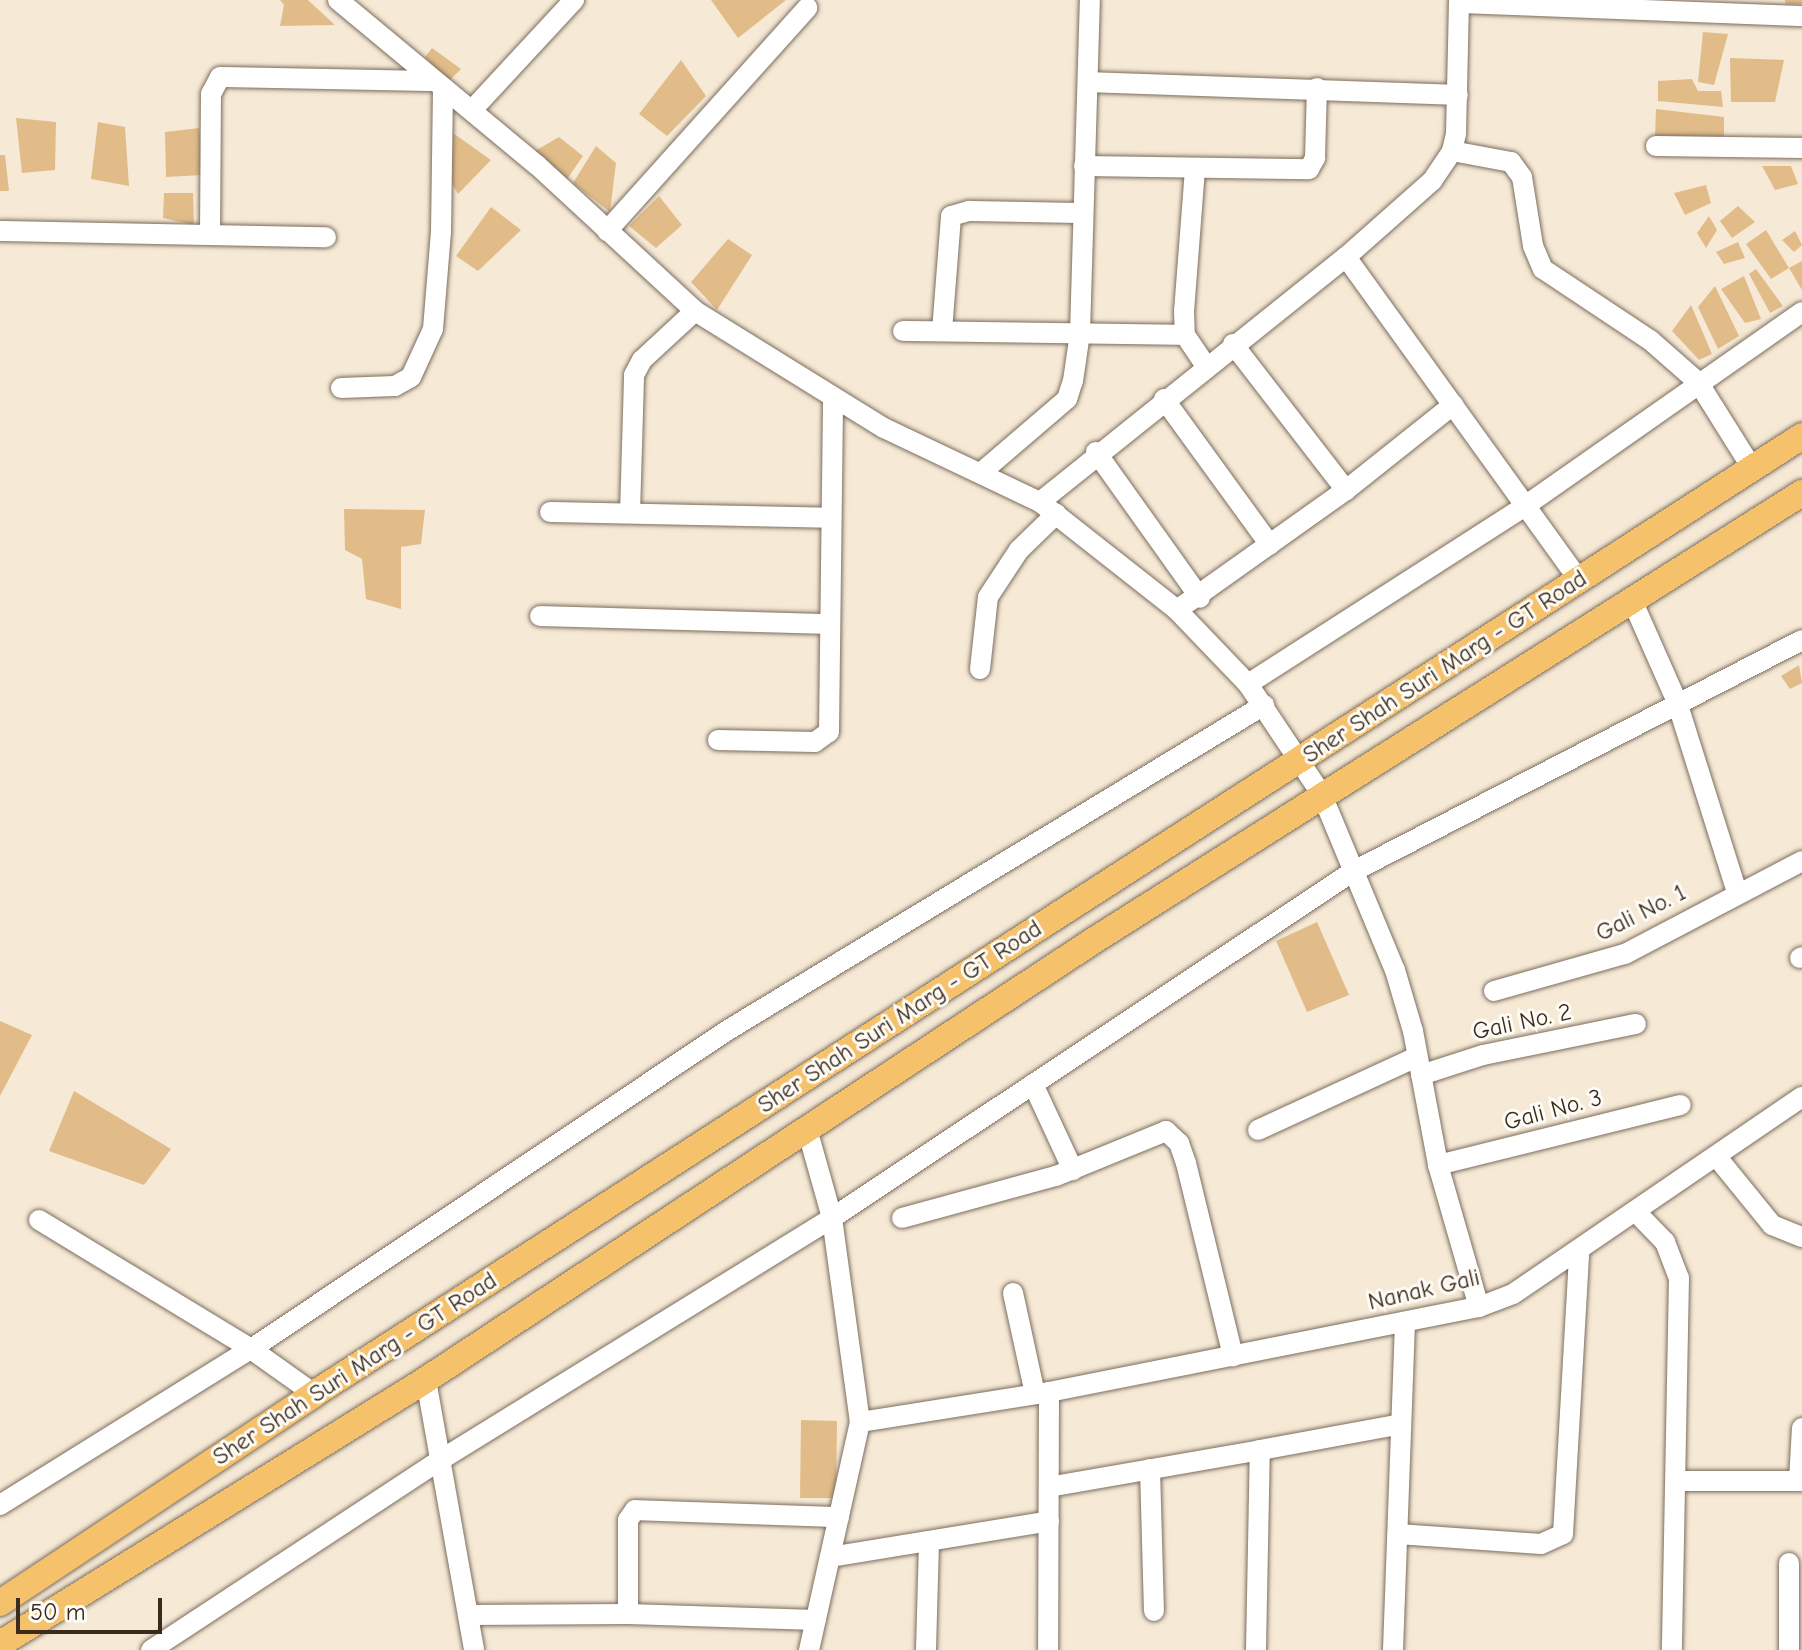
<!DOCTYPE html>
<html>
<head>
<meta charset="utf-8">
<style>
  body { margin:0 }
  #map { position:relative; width:1802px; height:1650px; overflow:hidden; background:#f6ead6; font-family:"Comic Neue",sans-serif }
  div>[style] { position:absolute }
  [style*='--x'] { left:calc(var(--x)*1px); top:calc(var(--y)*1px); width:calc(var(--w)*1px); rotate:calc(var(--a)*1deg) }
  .building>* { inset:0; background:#e1bc89 }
  .roads { filter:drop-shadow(0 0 2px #7c6d5e) drop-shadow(0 0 2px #7c6d5e) }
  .minor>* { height:20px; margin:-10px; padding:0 10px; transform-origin:10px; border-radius:10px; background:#fff }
  .major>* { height:26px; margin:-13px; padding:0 13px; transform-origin:13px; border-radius:13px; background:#f5c16b }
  span { translate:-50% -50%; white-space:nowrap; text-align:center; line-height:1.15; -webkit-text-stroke:6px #fdfcf7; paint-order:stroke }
  .street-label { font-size:24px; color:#3b2a1e }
  .scale { position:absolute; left:16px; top:1598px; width:146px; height:36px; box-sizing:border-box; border:4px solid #3b2a1e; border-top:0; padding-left:10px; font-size:24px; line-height:28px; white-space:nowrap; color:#3b2a1e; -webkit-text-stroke:6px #fdfcf7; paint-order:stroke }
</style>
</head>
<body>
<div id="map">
  <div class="building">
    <div style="clip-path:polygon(280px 0,308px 0,335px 25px,280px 26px,284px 5px)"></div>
    <div style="clip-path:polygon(711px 0,786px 0,738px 38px)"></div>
    <div style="clip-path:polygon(1785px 0,1802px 0,1802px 4px,1786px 4px)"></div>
    <div style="clip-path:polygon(1703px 32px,1728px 34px,1714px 85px,1698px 82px)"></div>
    <div style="clip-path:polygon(432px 48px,461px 69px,448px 82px,425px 57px)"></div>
    <div style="clip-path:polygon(1730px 58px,1784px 60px,1775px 102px,1731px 102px)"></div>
    <div style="clip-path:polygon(681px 60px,706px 96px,667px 136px,639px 114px)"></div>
    <div style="clip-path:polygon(1692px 79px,1698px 91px,1721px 91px,1723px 107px,1658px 101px,1658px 81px)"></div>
    <div style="clip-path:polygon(1656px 109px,1724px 117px,1724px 140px,1655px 136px)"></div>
    <div style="clip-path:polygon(16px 118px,56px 122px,55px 170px,22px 173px)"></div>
    <div style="clip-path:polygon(98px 122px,125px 127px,129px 186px,91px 179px)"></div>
    <div style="clip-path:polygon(199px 128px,203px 175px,166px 177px,165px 132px)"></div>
    <div style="clip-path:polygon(453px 133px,491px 160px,458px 194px,451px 182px)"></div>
    <div style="clip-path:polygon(559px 137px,583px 156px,567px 179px,535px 151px)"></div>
    <div style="clip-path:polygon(596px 146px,616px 163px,610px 212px,573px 183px)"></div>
    <div style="clip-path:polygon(0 155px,5px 155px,9px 191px,0 191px)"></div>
    <div style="clip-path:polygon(1762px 166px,1791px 166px,1798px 184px,1775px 190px)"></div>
    <div style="clip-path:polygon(1706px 185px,1711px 203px,1685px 215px,1674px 193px)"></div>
    <div style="clip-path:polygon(164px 193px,193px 193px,194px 225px,163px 218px)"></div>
    <div style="clip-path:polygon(659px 196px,682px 225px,656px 248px,629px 226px)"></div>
    <div style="clip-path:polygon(1738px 206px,1755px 222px,1732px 238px,1720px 221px)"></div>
    <div style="clip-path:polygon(491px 207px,521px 230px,478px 271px,456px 256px)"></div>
    <div style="clip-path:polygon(1709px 216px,1717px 230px,1706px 248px,1697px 233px)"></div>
    <div style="clip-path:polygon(1766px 230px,1789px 268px,1771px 279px,1746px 244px)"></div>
    <div style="clip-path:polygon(1795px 231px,1802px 245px,1794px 252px,1782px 240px)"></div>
    <div style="clip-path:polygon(728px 239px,752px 255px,717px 310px,691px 282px)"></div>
    <div style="clip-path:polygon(1738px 242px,1745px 258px,1724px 264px,1716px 252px)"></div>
    <div style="clip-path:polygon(1802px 261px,1802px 290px,1789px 268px)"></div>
    <div style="clip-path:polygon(1756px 269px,1783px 306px,1770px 313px,1749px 274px)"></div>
    <div style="clip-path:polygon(1744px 276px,1761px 319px,1745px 323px,1721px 289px)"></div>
    <div style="clip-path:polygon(1715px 286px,1739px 336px,1718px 349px,1698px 307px)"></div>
    <div style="clip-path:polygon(1691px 305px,1712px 354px,1699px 360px,1672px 331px)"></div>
    <div style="clip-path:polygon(344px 509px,425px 510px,421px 544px,401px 547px,401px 609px,366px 599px,362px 559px,345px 550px)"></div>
    <div style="clip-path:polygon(1799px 665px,1802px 683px,1790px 689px,1781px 676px)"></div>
    <div style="clip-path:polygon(1317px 922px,1349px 995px,1307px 1012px,1276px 941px)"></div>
    <div style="clip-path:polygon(0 1021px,32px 1035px,0 1096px)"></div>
    <div style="clip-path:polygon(74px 1091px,171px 1149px,144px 1185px,49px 1151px)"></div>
    <div style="clip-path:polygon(801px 1420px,837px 1421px,836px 1498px,800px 1498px)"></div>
  </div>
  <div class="roads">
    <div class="minor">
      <div style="--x:338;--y:0;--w:259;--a:39.7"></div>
      <div style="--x:537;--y:165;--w:215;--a:42.7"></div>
      <div style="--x:695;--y:311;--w:222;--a:31.8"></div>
      <div style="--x:884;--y:428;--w:173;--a:25.4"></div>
      <div style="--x:1040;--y:502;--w:174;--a:38.2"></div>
      <div style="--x:1177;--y:610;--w:103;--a:46.2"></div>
      <div style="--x:1248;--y:684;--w:133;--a:56.3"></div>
      <div style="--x:1322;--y:795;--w:190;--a:67.4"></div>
      <div style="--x:1395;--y:970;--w:64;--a:73.6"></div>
      <div style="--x:1413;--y:1031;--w:136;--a:79.4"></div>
      <div style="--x:1438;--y:1165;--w:148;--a:73.9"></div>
      <div style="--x:1459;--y:3;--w:343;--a:2.2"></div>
      <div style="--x:1089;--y:82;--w:369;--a:2"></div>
      <div style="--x:473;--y:109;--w:149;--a:-47.2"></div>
      <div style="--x:1656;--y:146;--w:146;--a:0.8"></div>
      <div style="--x:1452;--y:151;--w:60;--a:10.6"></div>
      <div style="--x:1511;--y:162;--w:19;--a:54"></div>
      <div style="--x:1522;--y:177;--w:70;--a:80.9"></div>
      <div style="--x:1533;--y:246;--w:25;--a:67"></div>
      <div style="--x:1543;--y:269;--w:128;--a:33.6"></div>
      <div style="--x:1650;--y:340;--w:64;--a:41.2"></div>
      <div style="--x:1698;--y:382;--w:102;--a:57.9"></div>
      <div style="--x:1084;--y:166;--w:225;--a:0.8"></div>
      <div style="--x:1309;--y:169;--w:13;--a:-61"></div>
      <div style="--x:1315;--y:158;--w:70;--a:-88.4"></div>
      <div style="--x:1195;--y:169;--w:142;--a:94.4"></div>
      <div style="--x:1184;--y:311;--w:24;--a:88"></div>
      <div style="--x:1185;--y:335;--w:37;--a:56"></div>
      <div style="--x:0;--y:231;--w:326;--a:1.1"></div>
      <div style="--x:607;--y:231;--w:300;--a:-48.1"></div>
      <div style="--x:210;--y:234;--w:140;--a:-89.6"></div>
      <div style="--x:211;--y:94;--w:19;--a:-62"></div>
      <div style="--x:220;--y:77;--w:212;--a:1.1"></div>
      <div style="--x:1346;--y:257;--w:398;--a:54.2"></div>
      <div style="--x:903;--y:331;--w:282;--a:0.8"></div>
      <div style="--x:942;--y:331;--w:115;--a:-85.5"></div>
      <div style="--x:951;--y:216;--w:19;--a:-16"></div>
      <div style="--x:969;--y:211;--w:113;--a:1"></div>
      <div style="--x:1233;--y:344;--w:185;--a:52.3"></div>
      <div style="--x:341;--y:388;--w:54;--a:-2.1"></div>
      <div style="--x:395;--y:386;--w:18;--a:-29"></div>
      <div style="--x:411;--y:377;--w:53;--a:-65.4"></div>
      <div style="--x:433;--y:329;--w:97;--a:-85.3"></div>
      <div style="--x:441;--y:232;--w:143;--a:-89.2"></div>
      <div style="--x:1164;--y:399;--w:180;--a:54"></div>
      <div style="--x:1096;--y:452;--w:179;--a:54.5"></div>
      <div style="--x:983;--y:471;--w:111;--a:-40.6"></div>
      <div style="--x:1067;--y:399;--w:19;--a:-72"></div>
      <div style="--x:1073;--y:381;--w:49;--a:-81.7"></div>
      <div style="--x:1080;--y:333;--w:333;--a:-88.3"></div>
      <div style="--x:1040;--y:502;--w:392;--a:-38.7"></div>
      <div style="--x:1346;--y:257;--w:115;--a:-41.5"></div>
      <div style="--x:1432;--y:181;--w:36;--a:-56"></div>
      <div style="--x:1452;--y:151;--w:17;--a:-77"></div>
      <div style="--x:1456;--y:134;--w:134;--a:-88.7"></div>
      <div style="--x:550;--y:512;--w:281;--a:1.2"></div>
      <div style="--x:630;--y:513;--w:138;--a:-88.3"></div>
      <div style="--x:634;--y:375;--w:17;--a:-62"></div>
      <div style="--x:642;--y:360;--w:72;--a:-42.8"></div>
      <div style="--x:1631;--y:598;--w:114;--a:66.1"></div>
      <div style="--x:1677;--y:702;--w:199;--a:72.5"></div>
      <div style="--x:1177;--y:610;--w:207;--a:-35.4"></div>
      <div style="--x:1346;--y:490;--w:137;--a:-38.5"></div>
      <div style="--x:540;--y:616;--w:290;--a:1.6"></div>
      <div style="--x:980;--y:669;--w:72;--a:-83.7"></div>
      <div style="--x:988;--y:597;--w:56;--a:-56.6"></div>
      <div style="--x:1019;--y:550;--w:52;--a:-44.2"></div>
      <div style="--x:1248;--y:684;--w:329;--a:-32.7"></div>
      <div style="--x:1525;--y:506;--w:338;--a:-35"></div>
      <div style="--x:718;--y:740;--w:97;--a:1.2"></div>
      <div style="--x:815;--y:742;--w:17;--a:-36"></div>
      <div style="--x:829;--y:732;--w:334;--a:-89.3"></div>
      <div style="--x:1800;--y:958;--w:2;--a:-27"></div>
      <div style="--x:1494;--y:991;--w:136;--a:-15.8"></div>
      <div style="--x:1625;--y:954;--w:200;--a:-27.7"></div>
      <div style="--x:1421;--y:1075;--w:65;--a:-17.9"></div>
      <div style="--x:1483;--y:1055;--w:156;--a:-11.5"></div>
      <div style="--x:1033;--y:1084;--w:95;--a:65.1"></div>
      <div style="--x:807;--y:1129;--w:92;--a:74.3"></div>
      <div style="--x:832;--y:1218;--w:206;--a:82.2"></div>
      <div style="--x:860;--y:1422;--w:234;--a:102.6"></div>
      <div style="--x:1258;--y:1130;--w:175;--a:-24.7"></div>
      <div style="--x:1716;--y:1156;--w:89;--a:50.9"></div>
      <div style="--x:1772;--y:1225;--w:32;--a:22"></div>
      <div style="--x:1438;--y:1165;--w:250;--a:-13.9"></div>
      <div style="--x:1636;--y:1212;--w:42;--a:46"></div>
      <div style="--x:1665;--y:1242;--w:39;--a:69"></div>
      <div style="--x:1679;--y:1278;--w:372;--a:91.1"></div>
      <div style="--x:902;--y:1218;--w:160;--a:-15.3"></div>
      <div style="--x:1056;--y:1176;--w:119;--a:-22.2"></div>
      <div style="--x:1166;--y:1131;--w:18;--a:43"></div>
      <div style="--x:1179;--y:1143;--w:21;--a:71"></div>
      <div style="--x:1186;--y:1163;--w:199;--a:76.3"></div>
      <div style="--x:39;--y:1220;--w:248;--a:31.3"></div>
      <div style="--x:251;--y:1349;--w:77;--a:35.5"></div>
      <div style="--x:1013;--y:1293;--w:103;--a:77.7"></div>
      <div style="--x:426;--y:1380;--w:274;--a:79.9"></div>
      <div style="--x:1049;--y:1392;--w:438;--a:-11.2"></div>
      <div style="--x:1479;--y:1307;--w:36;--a:-21"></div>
      <div style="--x:1513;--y:1294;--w:350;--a:-34.3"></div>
      <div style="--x:860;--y:1422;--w:191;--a:-9"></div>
      <div style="--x:1049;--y:1392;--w:258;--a:90.2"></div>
      <div style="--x:1150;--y:1469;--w:142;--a:88.4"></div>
      <div style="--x:1678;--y:1481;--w:124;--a:0"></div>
      <div style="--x:1799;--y:1481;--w:53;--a:-86.8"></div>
      <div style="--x:1049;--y:1487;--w:214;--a:-9.9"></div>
      <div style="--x:0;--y:1505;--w:296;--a:-31.9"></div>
      <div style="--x:251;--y:1349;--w:574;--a:-33.77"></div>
      <div style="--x:728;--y:1030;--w:627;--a:-31.23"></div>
      <div style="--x:1398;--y:1534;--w:143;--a:4"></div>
      <div style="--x:1541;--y:1544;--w:24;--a:-24"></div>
      <div style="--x:1563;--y:1534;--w:281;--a:-86.7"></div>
      <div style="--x:830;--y:1557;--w:222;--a:-9.3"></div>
      <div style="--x:628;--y:1614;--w:188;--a:1.8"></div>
      <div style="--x:468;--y:1615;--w:160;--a:-0.4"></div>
      <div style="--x:628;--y:1614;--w:94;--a:-90"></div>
      <div style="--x:628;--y:1520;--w:12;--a:-55"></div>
      <div style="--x:635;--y:1510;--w:204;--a:2"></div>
      <div style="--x:151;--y:1650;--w:348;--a:-33.3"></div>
      <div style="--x:442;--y:1459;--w:458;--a:-31.7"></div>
      <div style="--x:832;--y:1218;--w:625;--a:-33.64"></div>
      <div style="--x:1352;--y:872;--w:506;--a:-27.27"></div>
      <div style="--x:926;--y:1650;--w:109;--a:-88.4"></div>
      <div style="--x:1256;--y:1650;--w:200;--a:-88.9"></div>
      <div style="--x:1260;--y:1450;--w:143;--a:-10.4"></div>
      <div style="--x:1393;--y:1650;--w:328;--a:-87.9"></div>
      <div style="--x:1789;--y:1650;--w:87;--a:-90"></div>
    </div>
    <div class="major">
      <div style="--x:0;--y:1603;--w:377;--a:-33.6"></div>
      <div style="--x:314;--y:1394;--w:1770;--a:-32.77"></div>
      <div style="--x:0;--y:1644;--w:495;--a:-31.8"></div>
      <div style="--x:421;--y:1383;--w:804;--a:-33.33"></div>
      <div style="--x:1093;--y:941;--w:839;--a:-32.29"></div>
    </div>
  </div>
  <div class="street-label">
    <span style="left:1445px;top:667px;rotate:-33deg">Sher Shah Suri Marg - GT Road</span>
    <span style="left:1641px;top:913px;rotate:-27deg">Gali No. 1</span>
    <span style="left:900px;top:1017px;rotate:-33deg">Sher Shah Suri Marg - GT Road</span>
    <span style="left:1522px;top:1022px;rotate:-12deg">Gali No. 2</span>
    <span style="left:1553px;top:1110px;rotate:-15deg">Gali No. 3</span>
    <span style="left:1424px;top:1290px;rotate:-13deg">Nanak Gali</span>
    <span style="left:355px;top:1369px;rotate:-33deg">Sher Shah Suri Marg - GT Road</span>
  </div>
  <div class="scale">50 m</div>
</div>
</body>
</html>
